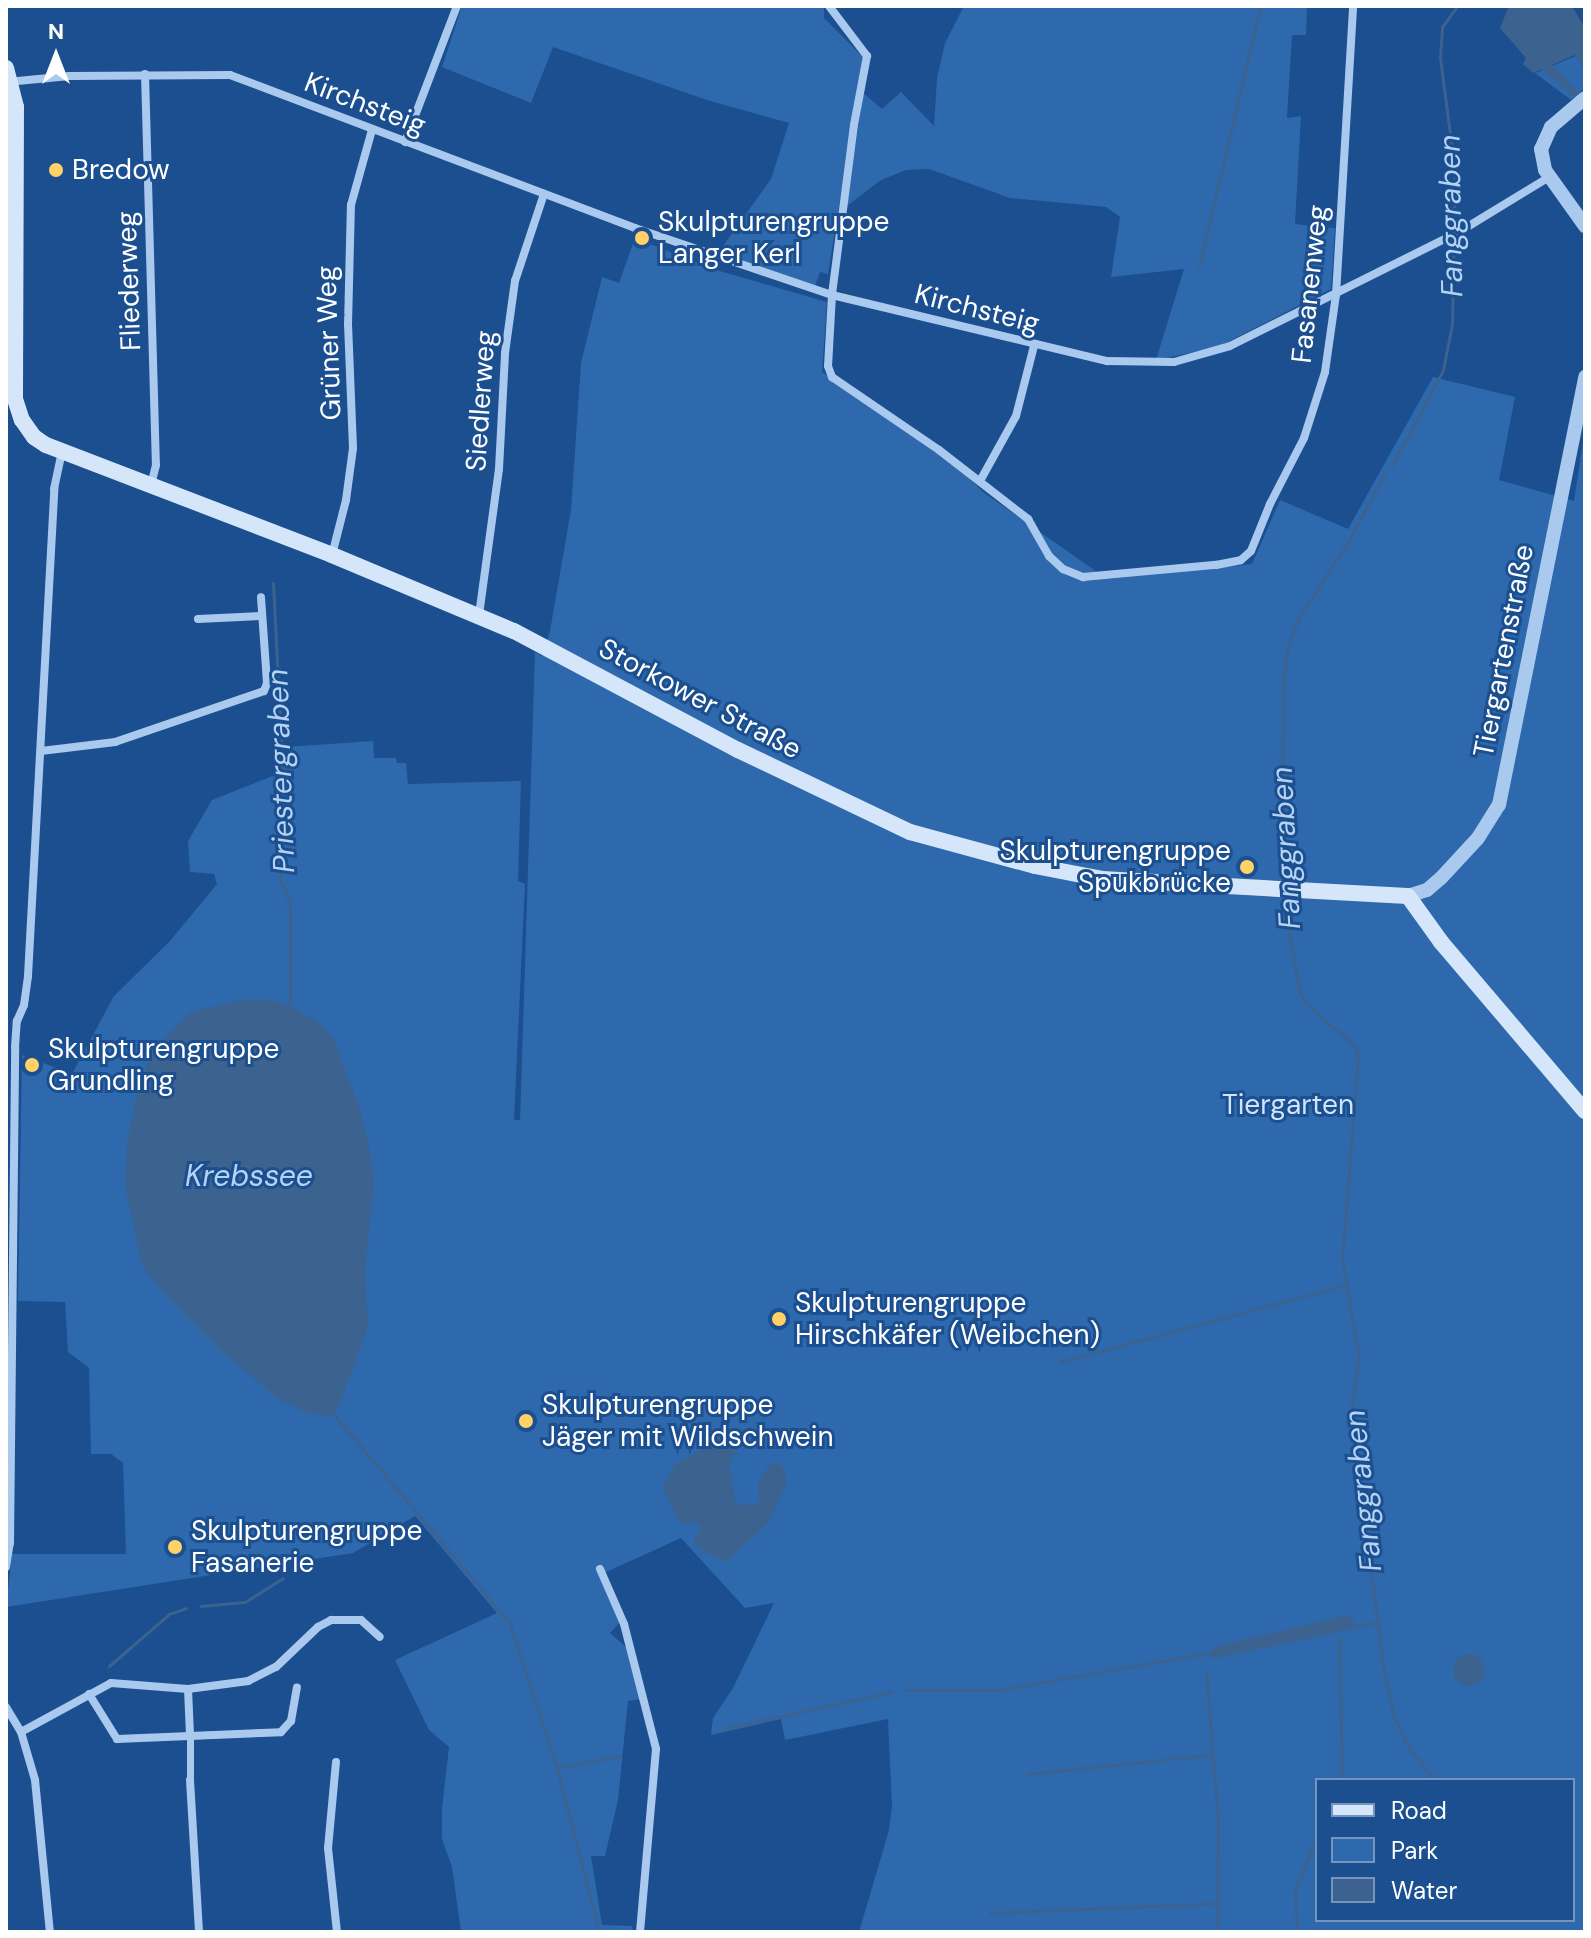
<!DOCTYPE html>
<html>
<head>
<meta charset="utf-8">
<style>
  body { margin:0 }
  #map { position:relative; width:1591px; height:1938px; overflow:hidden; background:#1b4f8f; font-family:"DM Sans",sans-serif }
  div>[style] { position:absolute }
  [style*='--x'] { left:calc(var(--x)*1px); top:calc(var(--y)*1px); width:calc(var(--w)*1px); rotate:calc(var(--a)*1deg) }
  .green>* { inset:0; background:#2e69ad }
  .water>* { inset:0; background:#3c6290 }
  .round { border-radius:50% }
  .stream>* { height:3px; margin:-1.5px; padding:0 1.5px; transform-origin:1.5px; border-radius:1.5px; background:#3c6290 }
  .pedestrian>* { height:7px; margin:-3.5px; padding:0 3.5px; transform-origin:3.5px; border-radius:3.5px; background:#a9c9ee }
  .minor>* { height:8px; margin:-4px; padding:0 4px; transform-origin:4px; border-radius:4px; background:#a9c9ee }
  .tertiary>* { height:14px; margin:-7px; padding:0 7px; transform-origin:7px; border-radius:7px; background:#a9c9ee }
  .secondary>* { height:16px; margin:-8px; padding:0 8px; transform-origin:8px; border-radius:8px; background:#d6e6fa }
  .dots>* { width:22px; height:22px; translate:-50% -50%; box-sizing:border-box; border:4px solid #1b4f8f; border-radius:50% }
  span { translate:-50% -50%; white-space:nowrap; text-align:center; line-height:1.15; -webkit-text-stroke:6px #1b4f8f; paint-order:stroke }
  .street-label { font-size:28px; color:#fff }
  .poi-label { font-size:28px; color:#fff }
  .left { translate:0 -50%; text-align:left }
  .right { translate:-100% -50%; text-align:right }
  .park-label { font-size:28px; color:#cfe3fa }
  .water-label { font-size:30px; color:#b5d3f5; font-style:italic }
  .frame { position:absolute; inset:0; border:8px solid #fff; pointer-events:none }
  .legend { position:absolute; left:1315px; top:1778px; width:260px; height:144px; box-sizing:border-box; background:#1b4f8f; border:2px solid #7695bc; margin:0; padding:10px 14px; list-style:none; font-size:24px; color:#fff }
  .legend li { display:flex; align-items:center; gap:16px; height:40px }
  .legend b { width:40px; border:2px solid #7695bc }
  .north { position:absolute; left:16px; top:16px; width:80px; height:80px; -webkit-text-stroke:6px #1b4f8f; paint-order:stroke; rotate:0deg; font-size:22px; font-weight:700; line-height:32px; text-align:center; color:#fff }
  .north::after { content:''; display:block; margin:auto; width:28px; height:36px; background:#fff; clip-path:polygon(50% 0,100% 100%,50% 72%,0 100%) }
</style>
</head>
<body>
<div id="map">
  <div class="green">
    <div style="clip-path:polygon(462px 6px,824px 6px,824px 18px,863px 57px,828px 274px,820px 272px,815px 286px,718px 253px,771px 179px,789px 123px,707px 100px,553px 47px,531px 103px,442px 67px)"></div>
    <div style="clip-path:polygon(964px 6px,1307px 6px,1306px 35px,1292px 35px,1287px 118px,1301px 116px,1295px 224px,1335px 228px,1331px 289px,1218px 347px,1156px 360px,1184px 269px,1111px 277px,1120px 217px,1106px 207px,1010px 198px,929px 169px,906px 170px,881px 180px,847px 206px,863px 93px,882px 109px,901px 92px,934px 126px,937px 78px,945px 43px)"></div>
    <div style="clip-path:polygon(1576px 56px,1585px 69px,1585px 88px,1571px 100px,1535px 73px)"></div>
    <div style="clip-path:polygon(evenodd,635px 238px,713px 269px,827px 302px,822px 372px,960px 469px,983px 492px,1107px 579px,1252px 564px,1280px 500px,1348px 529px,1433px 377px,1515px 397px,1499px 480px,1574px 501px,1585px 428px,1585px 1932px,859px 1932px,889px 1830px,892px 1806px,888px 1719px,785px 1740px,781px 1719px,711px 1735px,713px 1718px,733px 1688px,774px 1603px,745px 1608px,681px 1538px,604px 1573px,623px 1619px,610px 1633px,627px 1648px,642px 1699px,628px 1701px,618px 1800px,605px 1856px,591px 1856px,602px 1925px,632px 1926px,633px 1932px,461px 1932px,452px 1867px,442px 1839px,442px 1808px,449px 1747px,429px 1730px,395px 1660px,497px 1613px,415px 1516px,353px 1553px,6px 1607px,12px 1554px,126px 1554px,123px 1463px,111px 1454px,91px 1454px,89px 1368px,68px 1352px,65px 1302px,18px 1301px,22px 1055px,72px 1074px,114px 996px,170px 941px,217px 884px,214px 874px,190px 872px,188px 841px,212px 800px,280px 773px,289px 758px,286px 747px,373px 741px,374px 758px,396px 758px,397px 763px,406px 763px,408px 784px,521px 781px,518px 881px,525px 884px,514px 1120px,520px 1120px,535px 652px,542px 656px,550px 631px,571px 510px,581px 363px,602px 277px,619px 283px,635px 238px,1317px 1780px,1573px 1780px,1573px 1920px,1317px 1920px,1317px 1780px)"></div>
  </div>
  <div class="water">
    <div style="clip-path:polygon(1509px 6px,1572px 6px,1585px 28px,1585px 68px,1575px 55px,1552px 65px,1585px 99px,1585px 107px,1542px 69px,1533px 73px,1523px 64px,1526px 58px,1500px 28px)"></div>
    <div style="clip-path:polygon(269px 999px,290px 1006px,320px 1024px,333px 1039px,360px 1108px,370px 1152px,374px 1182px,365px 1270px,368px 1327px,335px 1416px,309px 1414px,278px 1399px,218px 1348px,159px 1288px,142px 1266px,125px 1186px,127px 1143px,139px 1083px,155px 1048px,191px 1012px,240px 1000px)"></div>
    <div style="clip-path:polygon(735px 1429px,748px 1430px,729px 1465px,736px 1503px,752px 1506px,759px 1501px,759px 1480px,771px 1463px,778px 1463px,784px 1469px,787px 1482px,768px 1523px,726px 1562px,695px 1547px,694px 1539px,701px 1528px,695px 1521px,681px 1525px,662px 1487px,676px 1463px,715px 1443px,721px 1432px)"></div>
    <div style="clip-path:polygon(1349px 1615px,1359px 1628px,1211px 1659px,1213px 1647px)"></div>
    <div class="round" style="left:1453px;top:1654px;width:32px;height:32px"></div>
  </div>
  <div class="stream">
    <div style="--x:1199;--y:267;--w:268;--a:-76.8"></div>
    <div style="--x:1392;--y:466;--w:109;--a:-62"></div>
    <div style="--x:1443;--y:370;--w:47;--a:-78.9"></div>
    <div style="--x:1452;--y:324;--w:151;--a:-88.9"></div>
    <div style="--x:1455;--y:173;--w:117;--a:-97.4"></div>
    <div style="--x:1440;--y:57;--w:30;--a:-86"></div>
    <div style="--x:1442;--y:27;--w:26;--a:-54"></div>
    <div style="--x:273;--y:583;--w:179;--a:87.1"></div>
    <div style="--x:282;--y:762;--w:96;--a:91.8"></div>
    <div style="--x:279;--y:858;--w:23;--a:85"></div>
    <div style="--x:281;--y:881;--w:25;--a:69"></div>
    <div style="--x:290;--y:904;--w:105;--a:90"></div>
    <div style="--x:1282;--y:883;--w:199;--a:-89.7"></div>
    <div style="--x:1283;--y:684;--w:38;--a:-83"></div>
    <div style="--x:1288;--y:646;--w:31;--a:-69"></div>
    <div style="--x:1299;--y:617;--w:90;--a:-56.8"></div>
    <div style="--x:1348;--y:542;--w:78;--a:-61.8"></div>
    <div style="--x:1282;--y:895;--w:101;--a:79.7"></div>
    <div style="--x:1300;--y:994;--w:14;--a:56"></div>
    <div style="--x:1308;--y:1006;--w:62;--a:40.4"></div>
    <div style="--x:1355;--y:1046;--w:11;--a:75"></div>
    <div style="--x:1358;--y:1057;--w:203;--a:94.5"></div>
    <div style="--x:1342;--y:1259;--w:99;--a:80.2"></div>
    <div style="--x:1359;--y:1357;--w:56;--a:98.3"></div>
    <div style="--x:1351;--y:1412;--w:257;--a:82.8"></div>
    <div style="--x:1383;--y:1667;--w:51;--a:77.6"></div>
    <div style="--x:1394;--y:1717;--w:34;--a:64"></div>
    <div style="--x:1409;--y:1748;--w:41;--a:50.9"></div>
    <div style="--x:1060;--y:1362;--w:296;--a:-15.1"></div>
    <div style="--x:334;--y:1415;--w:116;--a:49.6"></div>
    <div style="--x:413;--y:1508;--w:151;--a:50.1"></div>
    <div style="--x:510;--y:1624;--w:151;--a:71.9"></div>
    <div style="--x:557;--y:1768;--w:169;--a:75.6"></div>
    <div style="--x:201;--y:1606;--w:44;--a:-5.2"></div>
    <div style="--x:245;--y:1602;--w:45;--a:-32.3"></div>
    <div style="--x:1355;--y:1626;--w:24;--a:-9"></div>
    <div style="--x:1339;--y:1638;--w:142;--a:88.8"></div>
    <div style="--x:109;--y:1666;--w:79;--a:-40.9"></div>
    <div style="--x:169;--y:1614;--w:18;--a:-19"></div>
    <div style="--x:1206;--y:1671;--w:149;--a:85.4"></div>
    <div style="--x:1218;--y:1820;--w:112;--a:90.5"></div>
    <div style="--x:905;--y:1690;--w:93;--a:0"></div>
    <div style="--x:998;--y:1690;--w:219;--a:-10"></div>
    <div style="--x:723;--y:1729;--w:172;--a:-12.4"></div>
    <div style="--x:557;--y:1768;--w:64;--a:-10.8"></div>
    <div style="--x:1028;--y:1774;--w:183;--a:-6"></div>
    <div style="--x:990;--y:1913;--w:226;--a:-2.5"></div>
    <div style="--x:1297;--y:1932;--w:42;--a:-92.7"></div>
    <div style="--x:1295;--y:1890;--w:57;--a:-67.5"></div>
  </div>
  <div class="pedestrian">
    <div style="--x:190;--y:1734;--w:46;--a:90"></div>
  </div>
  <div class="minor">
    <div style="--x:829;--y:6;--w:63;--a:52.8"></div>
    <div style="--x:867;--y:56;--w:70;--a:100.7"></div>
    <div style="--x:854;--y:125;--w:171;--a:97.4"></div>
    <div style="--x:832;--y:295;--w:71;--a:93.2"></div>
    <div style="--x:828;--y:366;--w:12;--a:70"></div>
    <div style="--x:832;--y:377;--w:130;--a:34.3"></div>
    <div style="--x:939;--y:450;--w:113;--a:37.8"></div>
    <div style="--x:1028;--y:519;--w:43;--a:60.4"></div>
    <div style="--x:1049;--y:556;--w:19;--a:43"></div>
    <div style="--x:1063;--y:569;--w:22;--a:22"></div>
    <div style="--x:1083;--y:577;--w:134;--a:-5.2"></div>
    <div style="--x:1216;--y:565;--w:25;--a:-11"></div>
    <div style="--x:1241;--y:560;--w:13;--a:-42"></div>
    <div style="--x:1251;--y:551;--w:51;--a:-68"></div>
    <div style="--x:1270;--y:504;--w:74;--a:-62.7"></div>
    <div style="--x:1304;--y:438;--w:69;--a:-72.3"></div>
    <div style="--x:1325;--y:372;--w:78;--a:-81.9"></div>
    <div style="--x:1336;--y:295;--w:289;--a:-86.6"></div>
    <div style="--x:145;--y:74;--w:391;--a:88.4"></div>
    <div style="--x:156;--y:465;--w:21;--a:104"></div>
    <div style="--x:7;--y:82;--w:63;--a:-5.4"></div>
    <div style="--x:70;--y:76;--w:160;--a:-0.4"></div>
    <div style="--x:230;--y:75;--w:433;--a:20.7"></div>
    <div style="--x:635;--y:228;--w:208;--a:18.8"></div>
    <div style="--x:832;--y:295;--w:283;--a:13.5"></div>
    <div style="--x:1107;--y:361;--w:67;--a:0.9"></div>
    <div style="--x:1174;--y:362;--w:58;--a:-15.9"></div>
    <div style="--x:1230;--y:346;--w:256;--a:-26.5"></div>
    <div style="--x:1459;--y:232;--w:105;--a:-31.4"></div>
    <div style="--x:405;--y:142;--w:146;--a:-69.1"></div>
    <div style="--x:980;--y:481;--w:74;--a:-61"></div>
    <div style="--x:1016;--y:416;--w:72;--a:-75.6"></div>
    <div style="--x:332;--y:555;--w:57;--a:-75.7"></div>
    <div style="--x:346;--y:500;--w:52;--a:-82.3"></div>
    <div style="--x:353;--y:448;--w:123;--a:-92.3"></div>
    <div style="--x:348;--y:325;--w:120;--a:-88.6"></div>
    <div style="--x:351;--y:205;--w:78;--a:-74.4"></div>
    <div style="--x:479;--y:615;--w:147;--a:-82.2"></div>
    <div style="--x:499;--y:469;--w:116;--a:-87"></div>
    <div style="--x:505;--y:353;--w:73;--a:-82.1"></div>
    <div style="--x:515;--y:281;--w:92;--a:-71.6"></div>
    <div style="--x:198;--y:619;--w:64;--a:-2.7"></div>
    <div style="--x:41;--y:751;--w:75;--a:-6.9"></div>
    <div style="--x:115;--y:742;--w:157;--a:-18.9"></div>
    <div style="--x:264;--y:691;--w:9;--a:-69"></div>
    <div style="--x:267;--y:683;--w:86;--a:-94"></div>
    <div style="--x:6;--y:1567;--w:24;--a:-81"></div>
    <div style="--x:10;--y:1543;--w:496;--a:-89.4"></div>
    <div style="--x:15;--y:1047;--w:26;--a:-86"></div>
    <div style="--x:17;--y:1021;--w:17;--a:-66"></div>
    <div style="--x:24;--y:1005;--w:29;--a:-82"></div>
    <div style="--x:28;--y:976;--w:488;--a:-86.9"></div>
    <div style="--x:54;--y:489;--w:38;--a:-78"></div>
    <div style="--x:600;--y:1569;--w:60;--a:66.4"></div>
    <div style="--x:624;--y:1624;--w:129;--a:75.6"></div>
    <div style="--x:656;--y:1749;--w:184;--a:95"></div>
    <div style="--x:188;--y:1689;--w:45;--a:87.5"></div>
    <div style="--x:89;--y:1694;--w:53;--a:58.1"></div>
    <div style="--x:117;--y:1739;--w:164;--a:-2.4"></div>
    <div style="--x:281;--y:1732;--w:15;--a:-48"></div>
    <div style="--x:291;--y:1721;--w:34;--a:-80"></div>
    <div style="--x:6;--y:1707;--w:29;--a:59"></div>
    <div style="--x:21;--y:1732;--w:50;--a:73.7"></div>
    <div style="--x:35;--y:1780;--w:153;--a:84.4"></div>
    <div style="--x:21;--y:1732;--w:102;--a:-28.6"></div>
    <div style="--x:111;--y:1683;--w:77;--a:4.5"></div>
    <div style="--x:188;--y:1689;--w:61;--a:-7.6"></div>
    <div style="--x:248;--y:1681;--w:31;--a:-27"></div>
    <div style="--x:276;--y:1667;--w:58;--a:-43.6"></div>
    <div style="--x:318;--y:1627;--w:15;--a:-28"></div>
    <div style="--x:331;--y:1620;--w:30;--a:0"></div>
    <div style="--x:361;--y:1620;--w:25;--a:42"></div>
    <div style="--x:336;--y:1762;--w:86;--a:95.3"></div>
    <div style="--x:328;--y:1848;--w:84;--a:83.9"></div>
    <div style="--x:190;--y:1780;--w:152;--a:86.6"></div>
  </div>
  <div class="tertiary">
    <div style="--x:1585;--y:98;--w:45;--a:139.5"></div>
    <div style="--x:1551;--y:127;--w:24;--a:114"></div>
    <div style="--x:1541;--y:149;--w:21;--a:79"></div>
    <div style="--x:1545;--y:170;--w:69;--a:54.5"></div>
    <div style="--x:1408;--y:896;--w:20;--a:-18"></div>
    <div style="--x:1427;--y:890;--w:18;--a:-41"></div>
    <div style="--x:1441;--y:878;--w:54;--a:-47.2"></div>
    <div style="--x:1478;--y:838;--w:39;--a:-58"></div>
    <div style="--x:1499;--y:805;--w:437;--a:-78.6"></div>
  </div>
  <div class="secondary">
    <div style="--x:6;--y:68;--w:40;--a:75.6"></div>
    <div style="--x:16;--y:107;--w:292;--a:90.2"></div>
    <div style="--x:15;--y:399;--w:22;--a:72"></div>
    <div style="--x:22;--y:420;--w:21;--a:55"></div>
    <div style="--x:34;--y:437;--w:14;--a:34"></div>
    <div style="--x:46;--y:445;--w:306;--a:21"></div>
    <div style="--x:332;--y:555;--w:197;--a:22.7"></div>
    <div style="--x:514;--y:631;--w:254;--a:28"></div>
    <div style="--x:738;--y:750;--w:191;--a:25.5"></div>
    <div style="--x:910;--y:832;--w:130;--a:15.2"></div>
    <div style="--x:1035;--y:866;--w:68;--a:11"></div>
    <div style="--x:1102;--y:879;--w:306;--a:3.2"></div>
    <div style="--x:1408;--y:896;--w:57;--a:54.3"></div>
    <div style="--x:1441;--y:942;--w:222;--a:49.6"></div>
  </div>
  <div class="dots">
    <div style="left:56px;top:170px;background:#ffd166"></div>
    <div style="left:642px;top:238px;background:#ffd166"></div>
    <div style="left:1247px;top:867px;background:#ffd166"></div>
    <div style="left:32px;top:1065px;background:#ffd166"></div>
    <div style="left:779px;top:1319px;background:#ffd166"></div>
    <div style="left:526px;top:1421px;background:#ffd166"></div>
    <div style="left:175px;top:1547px;background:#ffd166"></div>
  </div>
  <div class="street-label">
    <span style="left:365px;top:104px;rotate:21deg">Kirchsteig</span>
    <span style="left:129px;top:281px;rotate:-92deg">Fliederweg</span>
    <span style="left:1310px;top:284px;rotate:-84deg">Fasanenweg</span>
    <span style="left:977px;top:309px;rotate:14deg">Kirchsteig</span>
    <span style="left:329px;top:343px;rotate:-92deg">Grüner Weg</span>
    <span style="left:481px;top:401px;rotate:-86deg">Siedlerweg</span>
    <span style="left:1504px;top:651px;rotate:-79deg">Tiergartenstraße</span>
    <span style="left:700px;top:699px;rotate:28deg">Storkower Straße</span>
  </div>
  <div class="poi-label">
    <span class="left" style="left:72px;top:170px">Bredow</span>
    <span class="left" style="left:658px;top:238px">Skulpturengruppe<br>Langer Kerl</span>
    <span class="right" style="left:1231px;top:867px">Skulpturengruppe<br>Spukbrücke</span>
    <span class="left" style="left:48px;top:1065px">Skulpturengruppe<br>Grundling</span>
    <span class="left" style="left:795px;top:1319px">Skulpturengruppe<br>Hirschkäfer (Weibchen)</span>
    <span class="left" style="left:542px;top:1421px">Skulpturengruppe<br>Jäger mit Wildschwein</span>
    <span class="left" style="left:191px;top:1547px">Skulpturengruppe<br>Fasanerie</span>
  </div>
  <div class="park-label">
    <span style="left:1288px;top:1105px">Tiergarten</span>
  </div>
  <div class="water-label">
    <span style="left:1451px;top:216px;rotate:-91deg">Fanggraben</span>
    <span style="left:281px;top:771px;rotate:-92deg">Priestergraben</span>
    <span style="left:1286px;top:848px;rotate:-93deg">Fanggraben</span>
    <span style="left:249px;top:1176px">Krebssee</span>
    <span style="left:1363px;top:1491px;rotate:-96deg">Fanggraben</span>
  </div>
  <div class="frame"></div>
  <ul class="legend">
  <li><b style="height:10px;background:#d6e6fa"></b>Road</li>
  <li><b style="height:22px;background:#2e69ad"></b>Park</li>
  <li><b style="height:22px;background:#3c6290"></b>Water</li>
  </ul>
  <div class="north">N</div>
</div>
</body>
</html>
